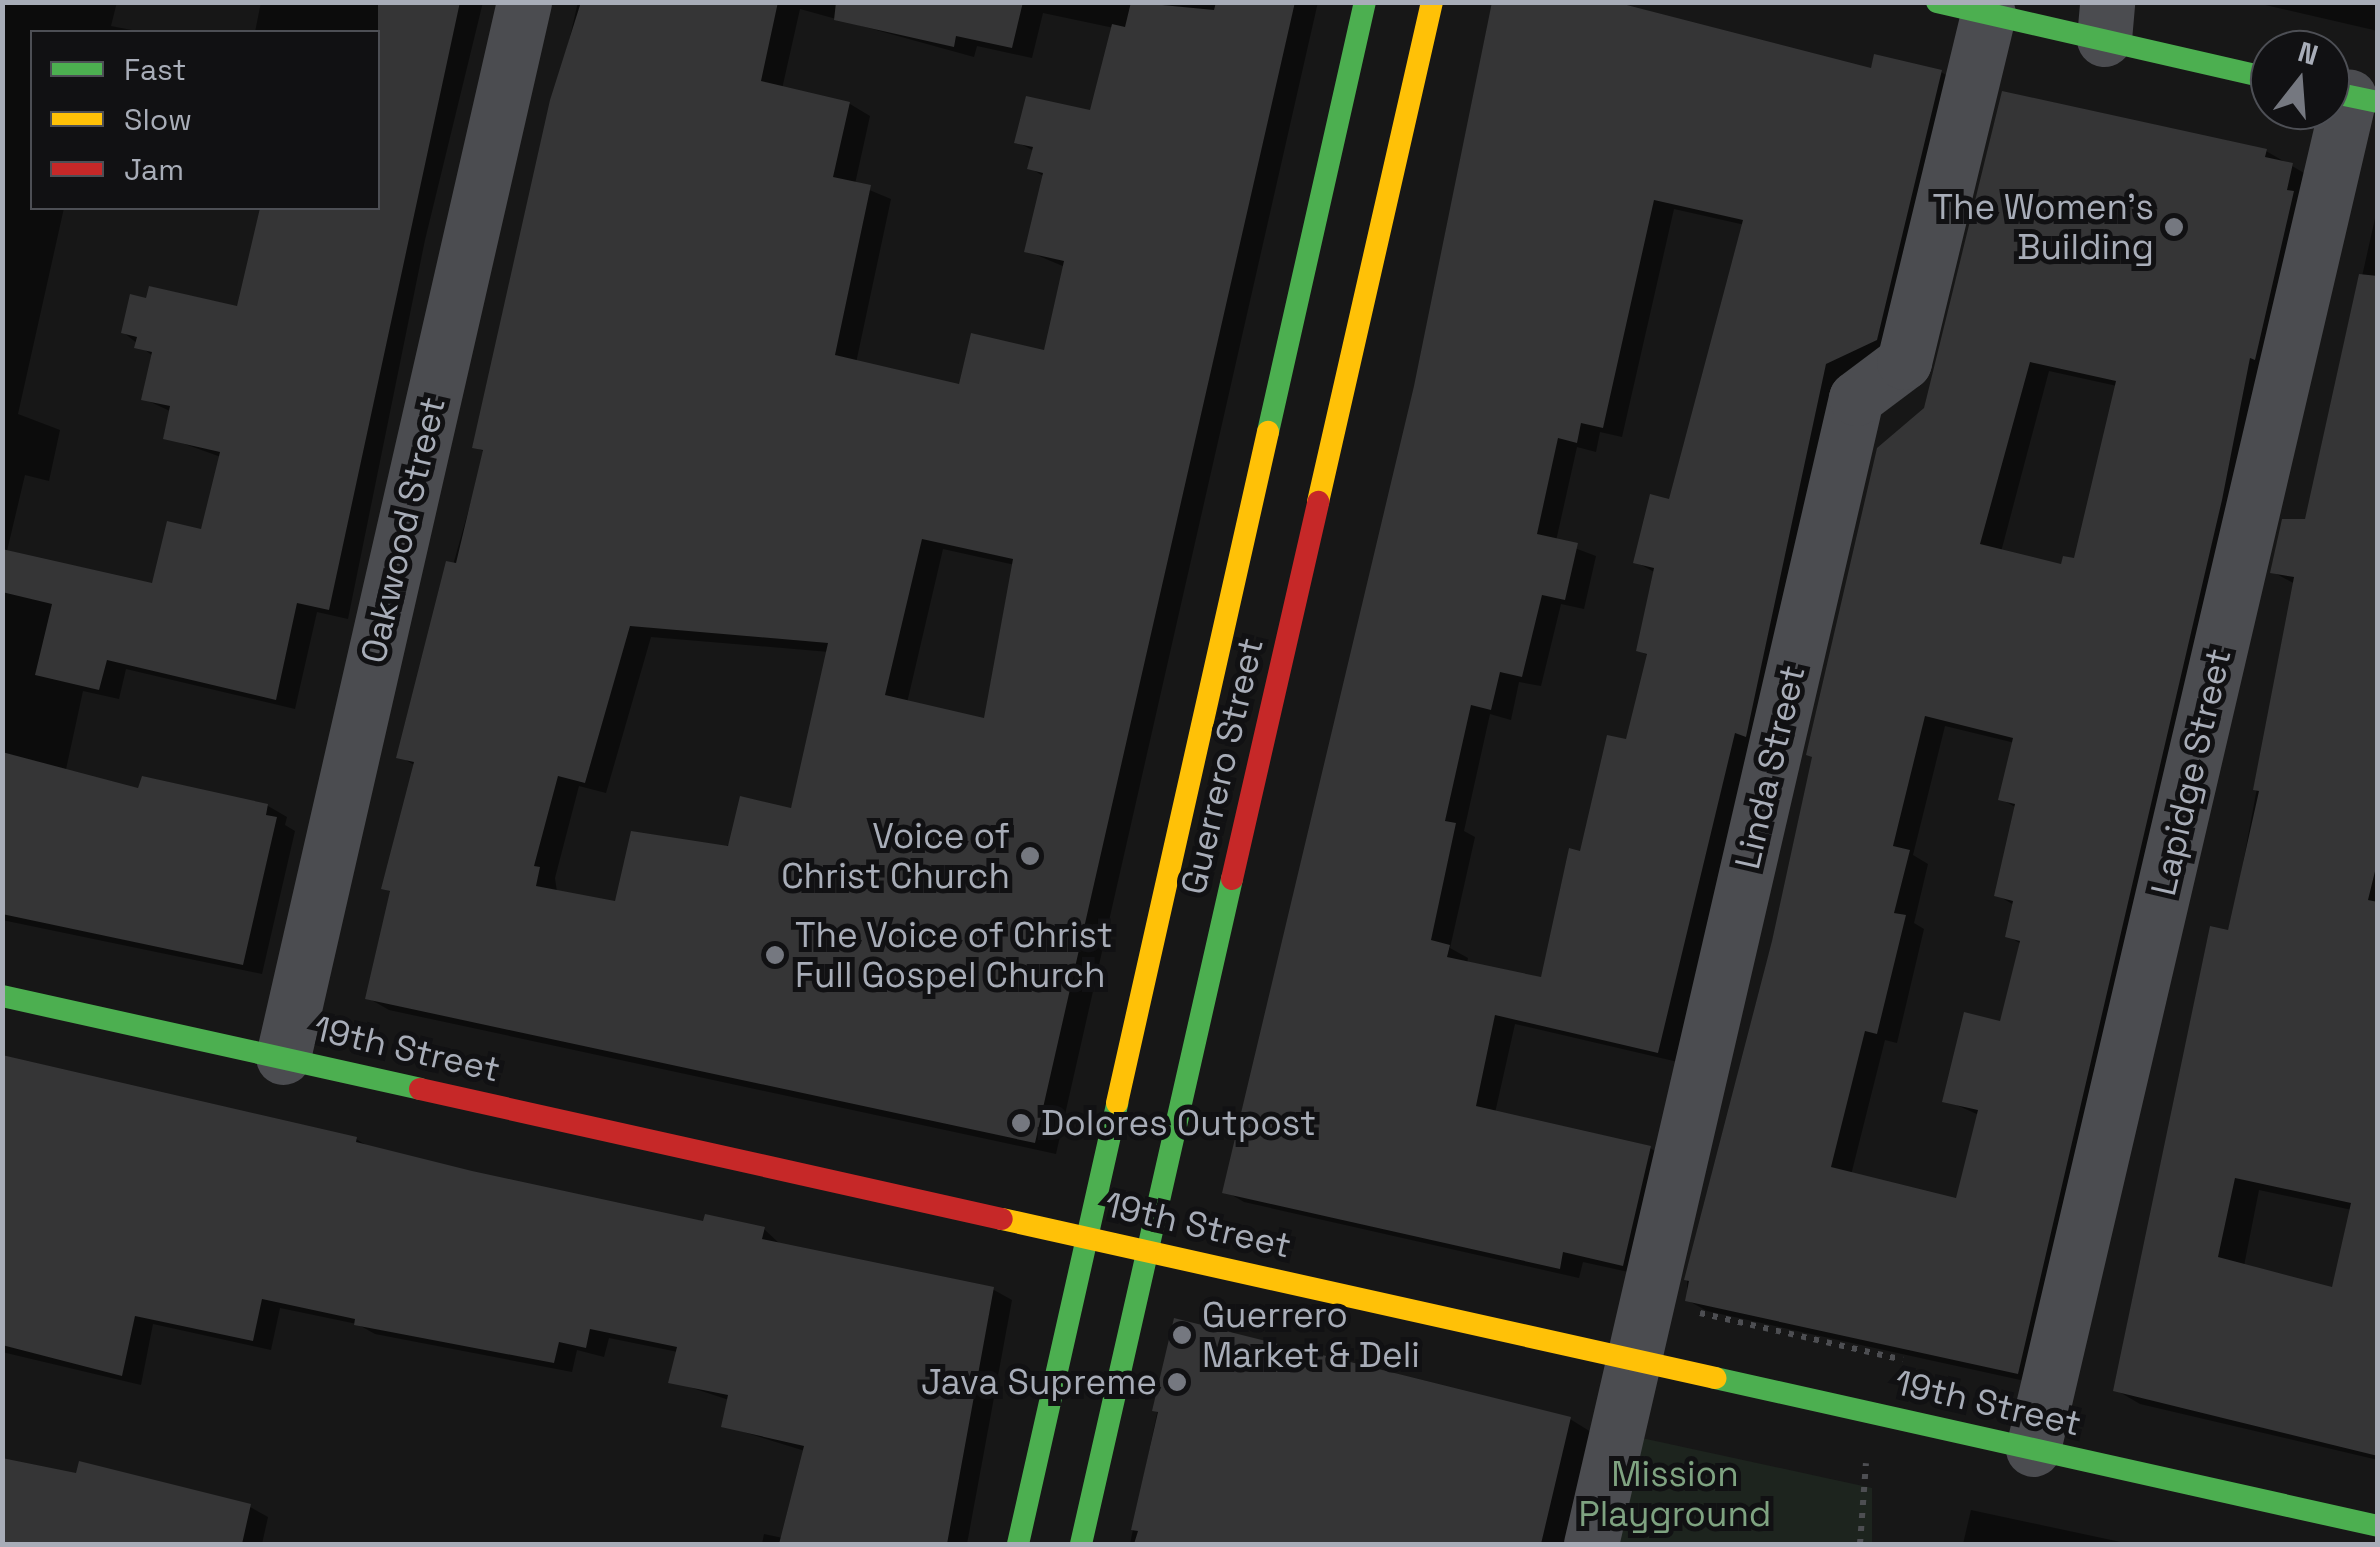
<!DOCTYPE html>
<html>
<head>
<meta charset="utf-8">
<style>
  body { margin:0 }
  #map { position:relative; width:2380px; height:1547px; overflow:hidden; background:#171717; font-family:"Space Grotesk",sans-serif }
  div>[style] { position:absolute }
  [style*='--x'] { left:calc(var(--x)*1px); top:calc(var(--y)*1px); width:calc(var(--w)*1px); rotate:calc(var(--a)*1deg) }
  .green>* { inset:0; background:#1d241e }
  .shadow>* { inset:0; background:#0007 }
  .building>* { inset:0; background:#353536 }
  .path>* { height:6px; margin-top:-3px; transform-origin:0; background:repeating-linear-gradient(90deg,#4d4e52 0 5px,transparent 0 13px) }
  .street>* { height:55px; margin:-27.5px; padding:0 27.5px; transform-origin:27.5px; border-radius:27.5px; background:#4b4c50 }
  .fast>* { height:22px; margin:-11px; padding:0 11px; transform-origin:11px; border-radius:11px; background:#4caf50 }
  .slow>* { height:22px; margin:-11px; padding:0 11px; transform-origin:11px; border-radius:11px; background:#ffc107 }
  .jam>* { height:22px; margin:-11px; padding:0 11px; transform-origin:11px; border-radius:11px; background:#c62828 }
  .dots>* { width:28px; height:28px; translate:-50% -50%; box-sizing:border-box; border:5px solid #111113; border-radius:50% }
  span { translate:-50% -50%; white-space:nowrap; text-align:center; line-height:1.15; -webkit-text-stroke:10px #111113; paint-order:stroke }
  .poi-label { font-size:35px; color:#a8adb8 }
  .right { translate:-100% -50%; text-align:right }
  .left { translate:0 -50%; text-align:left }
  .street-label { font-size:35px; color:#a8adb8 }
  .park-label { font-size:35px; color:#7fa381 }
  .frame { position:absolute; inset:0; border:5px solid #a8adb8; pointer-events:none }
  .legend { position:absolute; left:30px; top:30px; width:350px; height:180px; box-sizing:border-box; background:#111113; border:2px solid #4d4f55; margin:0; padding:12px 18px; list-style:none; font-size:30px; color:#a8adb8 }
  .legend li { display:flex; align-items:center; gap:20px; height:50px }
  .legend b { width:50px; border:2px solid #4d4f55 }
  .north { position:absolute; left:2250px; top:30px; width:100px; height:100px; box-sizing:border-box; background:#111113; border:2px solid #4d4f55; border-radius:50%; rotate:17deg; font-size:28px; font-weight:700; line-height:40px; text-align:center; color:#a8adb8 }
  .north::after { content:''; display:block; margin:auto; width:35px; height:45px; background:#757880; clip-path:polygon(50% 0,100% 100%,50% 72%,0 100%) }
</style>
</head>
<body>
<div id="map">
  <div class="green">
    <div style="clip-path:polygon(1637px 1437px,1872px 1488px,1872px 1544px,1615px 1544px)"></div>
  </div>
  <div class="shadow">
    <div style="clip-path:polygon(2px 2px,117px 2px,111px 26px,142px 32px,32px 32px,32px 208px,64px 208px,18px 414px,60px 430px,49px 481px,25px 475px,7px 551px,153px 586px,203px 532px,221px 457px,165px 437px,172px 412px,144px 399px,154px 357px,123px 332px,239px 309px,263px 208px,378px 208px,378px 32px,255px 32px,261px 2px,483px 2px,425px 240px,348px 619px,317px 612px,295px 709px,126px 669px,119px 699px,83px 691px,65px 774px,140px 791px,268px 806px,287px 817px,285px 825px,295px 831px,262px 974px,2px 920px)"></div>
    <div style="clip-path:polygon(evenodd,578px 2px,1318px 2px,1056px 1154px,389px 1010px,368px 998px,392px 893px,384px 888px,416px 766px,399px 756px,485px 452px,475px 447px,578px 2px,800px 9px,974px 57px,977px 46px,1032px 58px,1043px 13px,1114px 28px,1091px 113px,1017px 142px,1034px 151px,1030px 168px,1045px 177px,1027px 251px,1065px 267px,1046px 353px,961px 387px,856px 363px,891px 199px,855px 184px,870px 116px,850px 104px,782px 89px,800px 9px,578px 2px,943px 549px,1015px 565px,986px 721px,907px 703px,943px 549px,578px 2px,651px 637px,829px 652px,793px 811px,617px 904px,557px 892px,555px 878px,579px 786px,606px 793px,651px 637px)"></div>
    <div style="clip-path:polygon(evenodd,1603px 2px,1873px 71px,1941px 72px,1961px 84px,1678px 1062px,1515px 1024px,1495px 1113px,1650px 1148px,1669px 1159px,1642px 1275px,1583px 1262px,1579px 1278px,1244px 1202px,1225px 1191px,1603px 2px,1674px 209px,1745px 225px,1671px 502px,1636px 562px,1656px 573px,1638px 650px,1649px 656px,1628px 742px,1582px 854px,1543px 980px,1467px 964px,1468px 958px,1450px 948px,1475px 837px,1464px 831px,1490px 714px,1511px 720px,1519px 682px,1541px 686px,1561px 604px,1584px 609px,1596px 556px,1556px 541px,1577px 447px,1596px 452px,1600px 432px,1622px 437px,1674px 209px)"></div>
    <div style="clip-path:polygon(2252px 2px,2378px 2px,2378px 31px)"></div>
    <div style="clip-path:polygon(evenodd,2266px 151px,2311px 177px,2038px 1384px,1707px 1311px,1687px 1300px,1687px 1279px,1774px 942px,1879px 449px,2266px 151px,2049px 371px,2117px 386px,2076px 561px,2063px 567px,2001px 552px,2049px 371px,2266px 151px,1945px 726px,2015px 743px,2001px 799px,2017px 808px,1997px 895px,2014px 905px,2008px 936px,2021px 944px,2002px 1024px,1945px 1100px,1979px 1115px,1958px 1201px,1851px 1175px,1885px 1040px,1897px 1043px,1924px 929px,1914px 923px,1928px 864px,1913px 855px,1945px 726px)"></div>
    <div style="clip-path:polygon(evenodd,2378px 205px,2378px 1460px,2140px 1404px,2116px 1390px,2230px 933px,2295px 584px,2273px 572px,2307px 522px,2378px 205px,2259px 1190px,2352px 1210px,2334px 1290px,2244px 1266px,2259px 1190px)"></div>
    <div style="clip-path:polygon(2px 1057px,356px 1139px,374px 1150px,705px 1224px,764px 1229px,781px 1245px,994px 1290px,1012px 1300px,967px 1544px,762px 1544px,764px 1534px,783px 1538px,805px 1451px,724px 1426px,729px 1400px,671px 1381px,678px 1352px,609px 1338px,604px 1357px,577px 1350px,572px 1372px,375px 1334px,357px 1324px,280px 1308px,271px 1350px,153px 1324px,141px 1385px,2px 1352px)"></div>
    <div style="clip-path:polygon(1176px 1321px,1570px 1419px,1591px 1432px,1565px 1544px,1130px 1544px)"></div>
    <div style="clip-path:polygon(2px 1460px,250px 1507px,268px 1517px,262px 1544px,2px 1544px)"></div>
    <div style="clip-path:polygon(1971px 1510px,2130px 1544px,1963px 1544px)"></div>
  </div>
  <div class="building">
    <div style="clip-path:polygon(378px 2px,460px 2px,329px 610px,297px 603px,276px 700px,107px 660px,99px 690px,35px 675px,52px 604px,2px 592px,2px 549px,152px 583px,167px 521px,201px 529px,220px 452px,163px 439px,170px 406px,141px 400px,152px 352px,134px 348px,137px 337px,121px 333px,130px 294px,146px 298px,149px 286px,237px 306px,260px 208px,378px 208px)"></div>
    <div style="clip-path:polygon(evenodd,581px 2px,778px 2px,761px 81px,850px 102px,833px 177px,871px 185px,835px 355px,959px 384px,971px 333px,1044px 350px,1064px 261px,1024px 252px,1043px 173px,1027px 169px,1033px 147px,1014px 143px,1026px 96px,1090px 110px,1112px 24px,1125px 27px,1131px 2px,1214px 10px,1216px 2px,1295px 2px,1035px 1143px,365px 999px,390px 891px,381px 889px,414px 762px,396px 758px,446px 561px,456px 563px,483px 450px,472px 448px,550px 100px,581px 2px,922px 539px,1013px 559px,984px 718px,885px 695px,922px 539px,581px 2px,630px 626px,828px 643px,791px 808px,740px 796px,728px 846px,631px 831px,615px 901px,536px 886px,540px 867px,534px 866px,558px 776px,585px 783px,630px 626px)"></div>
    <div style="clip-path:polygon(836px 2px,1023px 2px,1012px 48px,956px 36px,954px 47px,834px 20px)"></div>
    <div style="clip-path:polygon(evenodd,1492px 2px,1615px 2px,1871px 68px,1874px 54px,1942px 70px,1877px 340px,1826px 364px,1746px 737px,1735px 733px,1658px 1053px,1495px 1015px,1476px 1106px,1651px 1146px,1623px 1266px,1563px 1252px,1560px 1269px,1222px 1193px,1414px 386px,1492px 2px,1654px 200px,1743px 220px,1669px 499px,1650px 494px,1633px 563px,1654px 568px,1636px 651px,1647px 654px,1626px 739px,1607px 735px,1580px 851px,1569px 848px,1541px 977px,1447px 957px,1450px 945px,1431px 940px,1456px 823px,1445px 821px,1471px 705px,1491px 710px,1500px 672px,1522px 677px,1542px 595px,1565px 600px,1578px 543px,1537px 534px,1558px 438px,1577px 443px,1581px 423px,1603px 428px,1654px 200px)"></div>
    <div style="clip-path:polygon(evenodd,2002px 91px,2267px 149px,2265px 157px,2293px 163px,2287px 190px,2294px 191px,2255px 360px,2250px 358px,2222px 500px,2018px 1374px,1685px 1301px,1689px 1281px,1684px 1280px,1772px 941px,1812px 757px,1806px 755px,1877px 448px,1924px 408px,2002px 91px,2030px 362px,2116px 381px,2074px 558px,2063px 556px,2061px 564px,1980px 544px,2030px 362px,2002px 91px,1925px 716px,2013px 738px,1998px 800px,2015px 804px,1994px 896px,2013px 901px,2005px 937px,2020px 941px,2000px 1021px,1964px 1012px,1942px 1102px,1978px 1110px,1956px 1198px,1831px 1167px,1865px 1031px,1877px 1034px,1906px 915px,1894px 913px,1910px 850px,1893px 846px,1925px 716px)"></div>
    <div style="clip-path:polygon(evenodd,2359px 274px,2378px 276px,2378px 859px,2368px 900px,2378px 902px,2378px 1456px,2113px 1391px,2210px 926px,2228px 930px,2259px 791px,2253px 790px,2294px 577px,2270px 573px,2282px 519px,2305px 519px,2359px 274px,2235px 1178px,2351px 1203px,2332px 1287px,2218px 1257px,2235px 1178px)"></div>
    <div style="clip-path:polygon(2px 752px,138px 788px,142px 776px,268px 804px,266px 815px,277px 817px,243px 965px,2px 914px)"></div>
    <div style="clip-path:polygon(2px 1055px,357px 1137px,356px 1142px,472px 1171px,703px 1221px,705px 1214px,765px 1227px,762px 1239px,994px 1287px,947px 1544px,779px 1544px,804px 1446px,721px 1427px,728px 1395px,668px 1383px,677px 1347px,590px 1329px,586px 1348px,559px 1342px,554px 1363px,354px 1325px,355px 1319px,262px 1299px,253px 1341px,135px 1316px,122px 1376px,2px 1345px)"></div>
    <div style="clip-path:polygon(1174px 1318px,1571px 1417px,1541px 1544px,1134px 1544px,1138px 1531px,1131px 1530px,1158px 1412px,1152px 1411px)"></div>
    <div style="clip-path:polygon(2px 1458px,76px 1473px,79px 1461px,251px 1504px,242px 1544px,2px 1544px)"></div>
  </div>
  <div class="path">
    <div style="--x:1700;--y:1313;--w:208;--a:13"></div>
    <div style="--x:1860;--y:1544;--w:81;--a:-85.8"></div>
  </div>
  <div class="street">
    <div style="--x:2104;--y:39;--w:37;--a:-85"></div>
    <div style="--x:283;--y:1057;--w:1082;--a:-77.13"></div>
    <div style="--x:2033;--y:1449;--w:1389;--a:-76.85"></div>
    <div style="--x:1591;--y:1544;--w:1176;--a:-76.98"></div>
    <div style="--x:1856;--y:398;--w:60;--a:-36.9"></div>
    <div style="--x:1904;--y:362;--w:358;--a:-76.4"></div>
  </div>
  <div class="fast">
    <div style="--x:1937;--y:2;--w:342;--a:12.9"></div>
    <div style="--x:2330;--y:92;--w:49;--a:11.8"></div>
    <div style="--x:1268;--y:432;--w:441;--a:-77.3"></div>
    <div style="--x:2;--y:996;--w:428;--a:12.5"></div>
    <div style="--x:1715;--y:1378;--w:679;--a:12.58"></div>
    <div style="--x:1018;--y:1544;--w:452;--a:-77.3"></div>
    <div style="--x:1081;--y:1544;--w:682;--a:-77.21"></div>
  </div>
  <div class="slow">
    <div style="--x:1318;--y:502;--w:513;--a:-77.16"></div>
    <div style="--x:1117;--y:1103;--w:688;--a:-77.32"></div>
    <div style="--x:1002;--y:1219;--w:731;--a:12.57"></div>
  </div>
  <div class="jam">
    <div style="--x:1232;--y:879;--w:387;--a:-77.1"></div>
    <div style="--x:420;--y:1089;--w:596;--a:12.59"></div>
  </div>
  <div class="dots">
    <div style="left:2174px;top:227px;background:#757880"></div>
    <div style="left:1030px;top:856px;background:#757880"></div>
    <div style="left:775px;top:955px;background:#757880"></div>
    <div style="left:1021px;top:1123px;background:#757880"></div>
    <div style="left:1182px;top:1335px;background:#757880"></div>
    <div style="left:1177px;top:1382px;background:#757880"></div>
  </div>
  <div class="poi-label">
    <span class="right" style="left:2154px;top:227px">The Women's<br>Building</span>
    <span class="right" style="left:1010px;top:856px">Voice of<br>Christ Church</span>
    <span class="left" style="left:795px;top:955px">The Voice of Christ<br>Full Gospel Church</span>
    <span class="left" style="left:1041px;top:1123px">Dolores Outpost</span>
    <span class="left" style="left:1202px;top:1335px">Guerrero<br>Market &amp; Deli</span>
    <span class="right" style="left:1157px;top:1382px">Java Supreme</span>
  </div>
  <div class="street-label">
    <span style="left:403px;top:530px;rotate:-77deg">Oakwood Street</span>
    <span style="left:1222px;top:766px;rotate:-77deg">Guerrero Street</span>
    <span style="left:1770px;top:767px;rotate:-77deg">Linda Street</span>
    <span style="left:2191px;top:772px;rotate:-77deg">Lapidge Street</span>
    <span style="left:407px;top:1049px;rotate:13deg">19th Street</span>
    <span style="left:1198px;top:1225px;rotate:13deg">19th Street</span>
    <span style="left:1988px;top:1403px;rotate:13deg">19th Street</span>
  </div>
  <div class="park-label">
    <span style="left:1675px;top:1494px">Mission<br>Playground</span>
  </div>
  <div class="frame"></div>
  <ul class="legend">
  <li><b style="height:12px;background:#4caf50"></b>Fast</li>
  <li><b style="height:12px;background:#ffc107"></b>Slow</li>
  <li><b style="height:12px;background:#c62828"></b>Jam</li>
  </ul>
  <div class="north">N</div>
</div>
</body>
</html>
